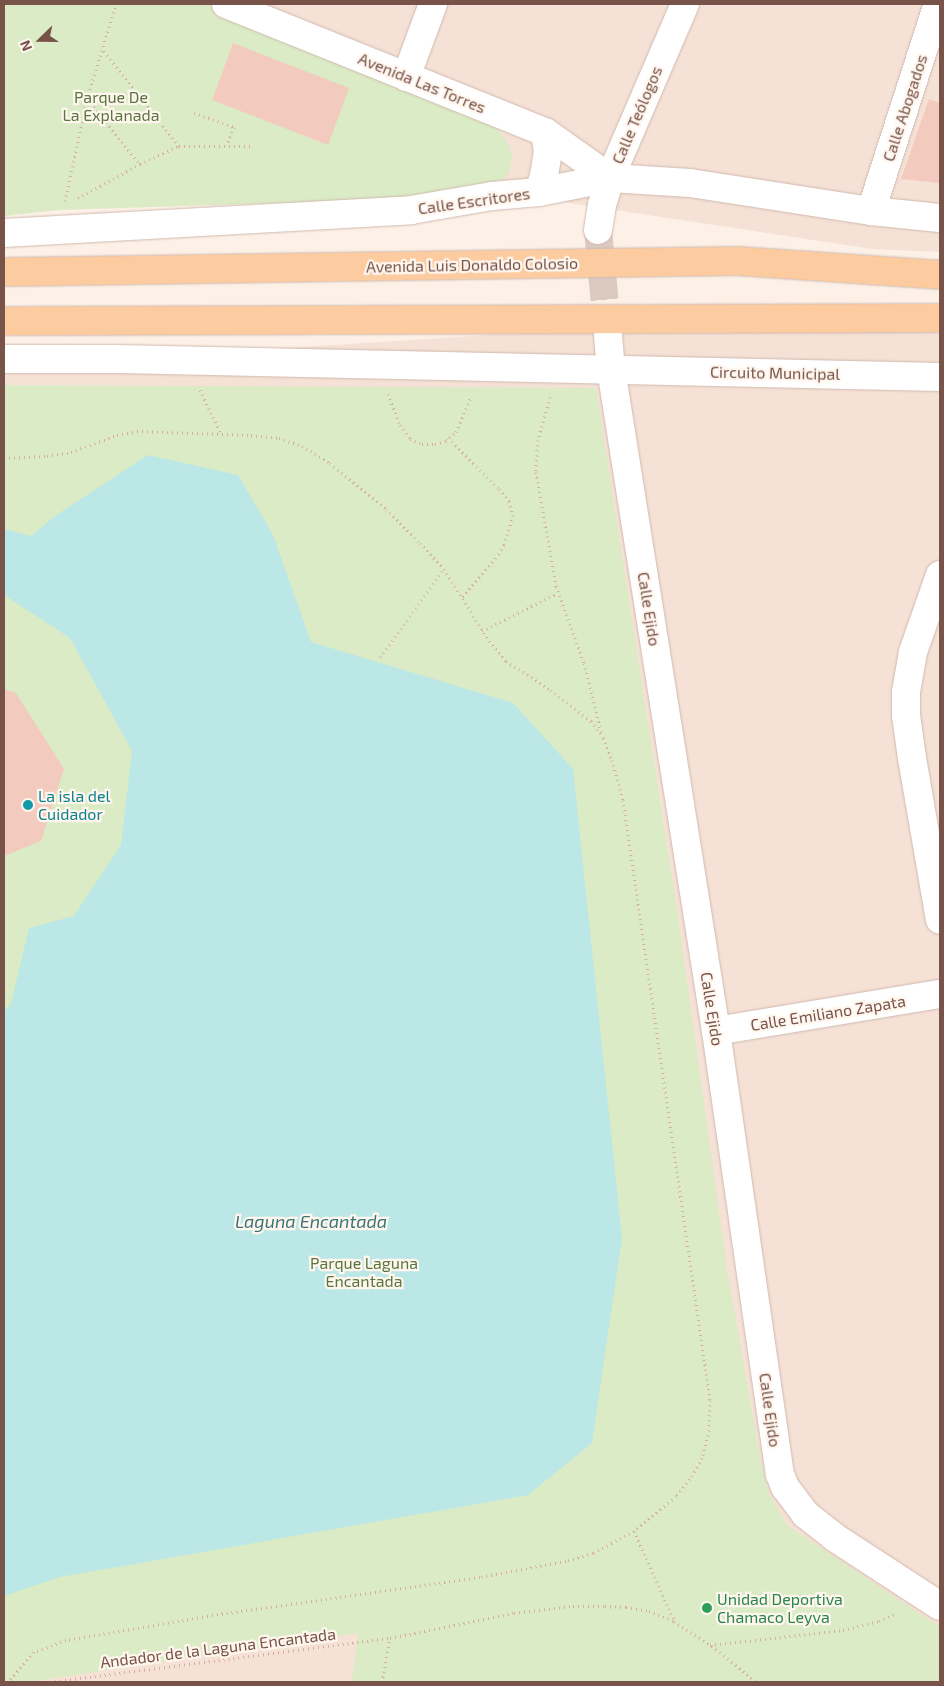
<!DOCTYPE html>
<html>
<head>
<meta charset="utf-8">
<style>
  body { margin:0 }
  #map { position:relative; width:944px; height:1686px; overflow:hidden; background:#fdf1e7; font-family:"Exo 2",sans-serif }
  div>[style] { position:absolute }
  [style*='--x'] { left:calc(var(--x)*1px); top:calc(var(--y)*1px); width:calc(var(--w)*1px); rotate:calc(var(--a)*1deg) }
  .residential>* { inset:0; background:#f5e1d5 }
  .green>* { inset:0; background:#daebc5 }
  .water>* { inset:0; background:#bbe7e7 }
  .building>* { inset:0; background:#f3cbbe }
  .secondary-tunnel>* { height:28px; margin-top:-14px; transform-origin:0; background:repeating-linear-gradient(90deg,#dccac0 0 28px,transparent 0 42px) }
  .path>* { height:3px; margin-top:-1.5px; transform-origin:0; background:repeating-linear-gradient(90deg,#d8ada1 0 1px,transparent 0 5px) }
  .roads { filter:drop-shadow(0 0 1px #d1b9af) drop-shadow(0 0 1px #d1b9af) }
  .street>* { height:28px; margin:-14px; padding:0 14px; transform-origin:14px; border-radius:14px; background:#fff }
  .secondary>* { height:28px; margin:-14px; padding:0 14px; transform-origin:14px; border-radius:14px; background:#fff }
  .primary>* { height:28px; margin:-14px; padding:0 14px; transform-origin:14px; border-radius:14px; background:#fccb9f }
  .dots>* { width:14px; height:14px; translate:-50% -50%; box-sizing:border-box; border:2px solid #fff6ee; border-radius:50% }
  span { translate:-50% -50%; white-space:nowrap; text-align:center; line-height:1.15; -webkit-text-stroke:4.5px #fff6ee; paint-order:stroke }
  .street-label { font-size:16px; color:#77534a }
  .park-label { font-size:16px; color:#58773f }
  .culture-label { font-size:16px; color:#0d838f }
  .left { translate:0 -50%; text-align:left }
  .leisure-label { font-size:16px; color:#27864d }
  .water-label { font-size:18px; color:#3a7576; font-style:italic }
  .frame { position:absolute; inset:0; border:5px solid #77534a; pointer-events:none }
  .north { position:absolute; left:15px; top:15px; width:50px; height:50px; -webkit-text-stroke:4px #fff6ee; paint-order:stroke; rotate:248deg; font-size:14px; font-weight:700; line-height:20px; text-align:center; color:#77534a }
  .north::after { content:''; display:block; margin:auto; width:18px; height:22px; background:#77534a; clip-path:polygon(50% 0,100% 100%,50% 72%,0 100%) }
</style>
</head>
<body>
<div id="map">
  <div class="residential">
    <div style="clip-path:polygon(4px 4px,940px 4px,940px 252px,872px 249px,490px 191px)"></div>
    <div style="clip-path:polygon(727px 320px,940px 331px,940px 1682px,4px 1682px,4px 366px)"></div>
  </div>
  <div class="green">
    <div style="clip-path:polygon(4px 4px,207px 4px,495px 126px,509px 145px,512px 157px,509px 173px,500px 183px,488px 186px,377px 200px,59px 210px,4px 216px)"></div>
    <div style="clip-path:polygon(4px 385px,596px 388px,677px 910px,727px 1269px,760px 1457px,769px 1494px,788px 1526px,940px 1627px,940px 1682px,352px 1682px,358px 1633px,28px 1682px,4px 1682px)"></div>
  </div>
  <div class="water">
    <div style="clip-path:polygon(148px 455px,238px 475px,273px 535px,311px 642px,513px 703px,573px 769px,622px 1238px,592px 1443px,528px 1495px,60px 1577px,4px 1596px,4px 1011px,11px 1004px,29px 928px,74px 916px,121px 845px,132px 751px,70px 638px,4px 595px,4px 529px,31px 536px,58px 514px)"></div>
  </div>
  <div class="building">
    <div style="clip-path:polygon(233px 43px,349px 88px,328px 145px,212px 100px)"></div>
    <div style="clip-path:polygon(929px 99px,940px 103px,940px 183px,901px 179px)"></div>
    <div style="clip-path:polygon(4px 689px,16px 693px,64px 769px,41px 841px,4px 856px)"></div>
  </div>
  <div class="secondary-tunnel">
    <div style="--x:598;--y:230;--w:106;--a:84.6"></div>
  </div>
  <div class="path">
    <div style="--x:87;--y:99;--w:84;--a:50.8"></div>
    <div style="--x:140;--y:164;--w:43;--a:-24.8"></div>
    <div style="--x:179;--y:146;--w:125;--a:-128.5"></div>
    <div style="--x:194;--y:113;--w:42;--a:19.3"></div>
    <div style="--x:234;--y:127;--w:18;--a:112"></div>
    <div style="--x:179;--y:146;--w:73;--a:0"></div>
    <div style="--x:78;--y:198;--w:71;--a:-28.7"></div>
    <div style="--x:65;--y:201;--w:104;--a:-77.8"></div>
    <div style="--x:87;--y:99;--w:99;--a:-73"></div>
    <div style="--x:200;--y:390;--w:49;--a:64.5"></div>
    <div style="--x:388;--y:394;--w:33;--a:69"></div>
    <div style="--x:400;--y:425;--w:17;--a:54"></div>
    <div style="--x:410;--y:439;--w:13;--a:23"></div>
    <div style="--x:422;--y:444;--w:13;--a:0"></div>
    <div style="--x:435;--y:444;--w:11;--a:-15"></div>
    <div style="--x:446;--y:441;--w:13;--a:-42"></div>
    <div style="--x:456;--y:432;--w:39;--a:-67"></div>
    <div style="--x:550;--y:397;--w:45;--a:105.6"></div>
    <div style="--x:538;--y:440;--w:32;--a:94"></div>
    <div style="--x:536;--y:472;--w:116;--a:80"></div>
    <div style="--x:556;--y:586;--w:82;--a:70"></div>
    <div style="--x:584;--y:663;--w:74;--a:76"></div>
    <div style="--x:448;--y:438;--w:72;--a:45"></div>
    <div style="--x:499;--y:489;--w:16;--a:50"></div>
    <div style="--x:509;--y:501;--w:15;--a:74"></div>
    <div style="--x:513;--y:515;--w:31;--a:107"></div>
    <div style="--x:504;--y:545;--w:15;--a:122"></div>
    <div style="--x:496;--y:558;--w:52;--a:131.1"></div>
    <div style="--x:4;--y:458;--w:43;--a:-2.7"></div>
    <div style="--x:47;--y:456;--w:24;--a:-9"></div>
    <div style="--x:71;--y:452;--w:49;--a:-20.3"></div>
    <div style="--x:117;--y:435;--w:20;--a:-11"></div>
    <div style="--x:137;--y:431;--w:114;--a:2"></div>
    <div style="--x:251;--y:435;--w:28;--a:6"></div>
    <div style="--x:279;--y:438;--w:24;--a:19"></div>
    <div style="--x:302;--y:446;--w:33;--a:31"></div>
    <div style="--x:330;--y:463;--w:72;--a:39.4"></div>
    <div style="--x:386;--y:509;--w:48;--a:45"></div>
    <div style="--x:420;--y:543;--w:35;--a:47"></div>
    <div style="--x:444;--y:569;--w:85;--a:58"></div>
    <div style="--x:489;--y:641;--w:26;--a:50"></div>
    <div style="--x:506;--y:661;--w:54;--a:32.8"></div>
    <div style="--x:551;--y:690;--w:51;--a:37.8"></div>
    <div style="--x:591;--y:721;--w:21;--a:55"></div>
    <div style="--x:603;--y:738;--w:24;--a:68"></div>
    <div style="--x:612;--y:760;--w:41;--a:74.6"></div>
    <div style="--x:623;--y:800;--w:606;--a:81.75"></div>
    <div style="--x:710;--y:1400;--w:30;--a:92"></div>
    <div style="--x:709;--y:1430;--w:29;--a:104"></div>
    <div style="--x:702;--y:1458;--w:24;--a:120"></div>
    <div style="--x:690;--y:1479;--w:22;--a:129"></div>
    <div style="--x:676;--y:1496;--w:55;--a:140.2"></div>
    <div style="--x:634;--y:1531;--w:47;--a:151.8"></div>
    <div style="--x:593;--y:1553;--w:28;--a:163"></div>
    <div style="--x:566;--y:1561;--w:87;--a:169.5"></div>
    <div style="--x:480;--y:1577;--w:270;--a:171.9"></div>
    <div style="--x:213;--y:1615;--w:149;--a:170.3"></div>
    <div style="--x:66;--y:1640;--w:34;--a:159"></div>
    <div style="--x:34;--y:1652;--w:40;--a:131"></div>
    <div style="--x:482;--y:631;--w:85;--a:-26.6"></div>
    <div style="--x:380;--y:657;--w:109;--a:-54"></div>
    <div style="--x:634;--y:1531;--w:98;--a:65.8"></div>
    <div style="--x:710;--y:1645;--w:134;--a:-6.4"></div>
    <div style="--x:843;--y:1630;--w:37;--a:-14"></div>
    <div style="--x:879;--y:1621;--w:20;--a:-24"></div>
    <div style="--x:50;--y:1682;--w:343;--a:-7.4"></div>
    <div style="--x:390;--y:1638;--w:126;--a:-11.4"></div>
    <div style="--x:514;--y:1613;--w:59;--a:-6.8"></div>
    <div style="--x:573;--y:1606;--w:32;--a:0"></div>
    <div style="--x:605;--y:1606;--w:21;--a:3"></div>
    <div style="--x:626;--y:1607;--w:23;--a:10"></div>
    <div style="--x:649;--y:1611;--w:27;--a:22"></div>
    <div style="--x:674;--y:1621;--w:55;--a:34"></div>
    <div style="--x:720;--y:1652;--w:47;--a:39.8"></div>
    <div style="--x:382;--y:1682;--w:45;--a:-79.7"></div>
  </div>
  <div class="roads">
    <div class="street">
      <div style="--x:226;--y:4;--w:344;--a:21.9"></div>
      <div style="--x:545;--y:132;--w:80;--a:35.3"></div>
      <div style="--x:406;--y:77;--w:78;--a:-69.7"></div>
      <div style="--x:539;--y:192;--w:17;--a:-73"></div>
      <div style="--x:544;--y:176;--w:24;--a:-81"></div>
      <div style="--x:548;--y:152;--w:20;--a:-99"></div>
      <div style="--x:871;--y:211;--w:218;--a:-72.1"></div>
      <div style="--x:940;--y:575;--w:82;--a:109.3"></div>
      <div style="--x:913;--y:652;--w:41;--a:99.9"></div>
      <div style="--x:906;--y:692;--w:23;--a:90"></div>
      <div style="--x:906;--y:715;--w:43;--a:82.1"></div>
      <div style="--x:912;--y:758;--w:164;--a:80.2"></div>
      <div style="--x:716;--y:1031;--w:227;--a:-9.4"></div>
    </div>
    <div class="secondary">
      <div style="--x:598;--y:230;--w:25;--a:-81"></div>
      <div style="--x:602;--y:205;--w:28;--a:-73"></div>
      <div style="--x:610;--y:178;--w:189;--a:-66.7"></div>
      <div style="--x:4;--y:233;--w:408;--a:-3.2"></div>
      <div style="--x:411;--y:210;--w:82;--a:-9.8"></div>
      <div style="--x:492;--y:196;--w:47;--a:-4.9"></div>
      <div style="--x:539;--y:192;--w:72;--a:-11.2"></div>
      <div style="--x:610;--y:178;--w:80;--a:3.6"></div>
      <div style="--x:690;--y:183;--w:183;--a:8.8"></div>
      <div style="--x:871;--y:211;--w:69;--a:5.8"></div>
      <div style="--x:608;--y:336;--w:33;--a:85"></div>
      <div style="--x:611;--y:369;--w:670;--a:80.99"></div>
      <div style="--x:716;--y:1031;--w:448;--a:81.8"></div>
      <div style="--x:780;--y:1474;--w:14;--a:69"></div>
      <div style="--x:785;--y:1487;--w:34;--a:53"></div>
      <div style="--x:805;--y:1514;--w:37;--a:38"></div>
      <div style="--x:834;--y:1537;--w:126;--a:33.1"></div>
      <div style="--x:4;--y:359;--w:114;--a:0"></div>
      <div style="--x:118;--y:359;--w:822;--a:1.25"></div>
    </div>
    <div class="primary">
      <div style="--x:4;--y:272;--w:733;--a:-0.86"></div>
      <div style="--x:737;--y:261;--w:203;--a:3.9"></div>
      <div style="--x:4;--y:321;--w:936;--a:-0.18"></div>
    </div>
  </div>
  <div class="dots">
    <div style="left:28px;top:805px;background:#0f9aa8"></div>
    <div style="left:707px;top:1608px;background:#2e9e5b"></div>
  </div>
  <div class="street-label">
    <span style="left:422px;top:83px;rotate:22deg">Avenida Las Torres</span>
    <span style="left:905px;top:108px;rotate:-72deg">Calle Abogados</span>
    <span style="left:637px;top:115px;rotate:-67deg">Calle Teólogos</span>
    <span style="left:474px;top:201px;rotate:-8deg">Calle Escritores</span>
    <span style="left:472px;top:265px;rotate:-1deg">Avenida Luis Donaldo Colosio</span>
    <span style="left:775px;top:373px;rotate:1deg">Circuito Municipal</span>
    <span style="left:649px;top:609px;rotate:81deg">Calle Ejido</span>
    <span style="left:712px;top:1009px;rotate:81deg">Calle Ejido</span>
    <span style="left:828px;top:1013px;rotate:-9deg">Calle Emiliano Zapata</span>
    <span style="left:770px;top:1410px;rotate:82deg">Calle Ejido</span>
    <span style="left:218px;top:1648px;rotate:-7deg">Andador de la Laguna Encantada</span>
  </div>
  <div class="park-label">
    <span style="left:111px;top:106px">Parque De<br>La Explanada</span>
    <span style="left:364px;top:1272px">Parque Laguna<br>Encantada</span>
  </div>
  <div class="culture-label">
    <span class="left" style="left:38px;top:805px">La isla del<br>Cuidador</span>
  </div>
  <div class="leisure-label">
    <span class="left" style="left:717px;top:1608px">Unidad Deportiva<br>Chamaco Leyva</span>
  </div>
  <div class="water-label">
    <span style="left:311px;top:1221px">Laguna Encantada</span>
  </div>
  <div class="frame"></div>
  <div class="north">N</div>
</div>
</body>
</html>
